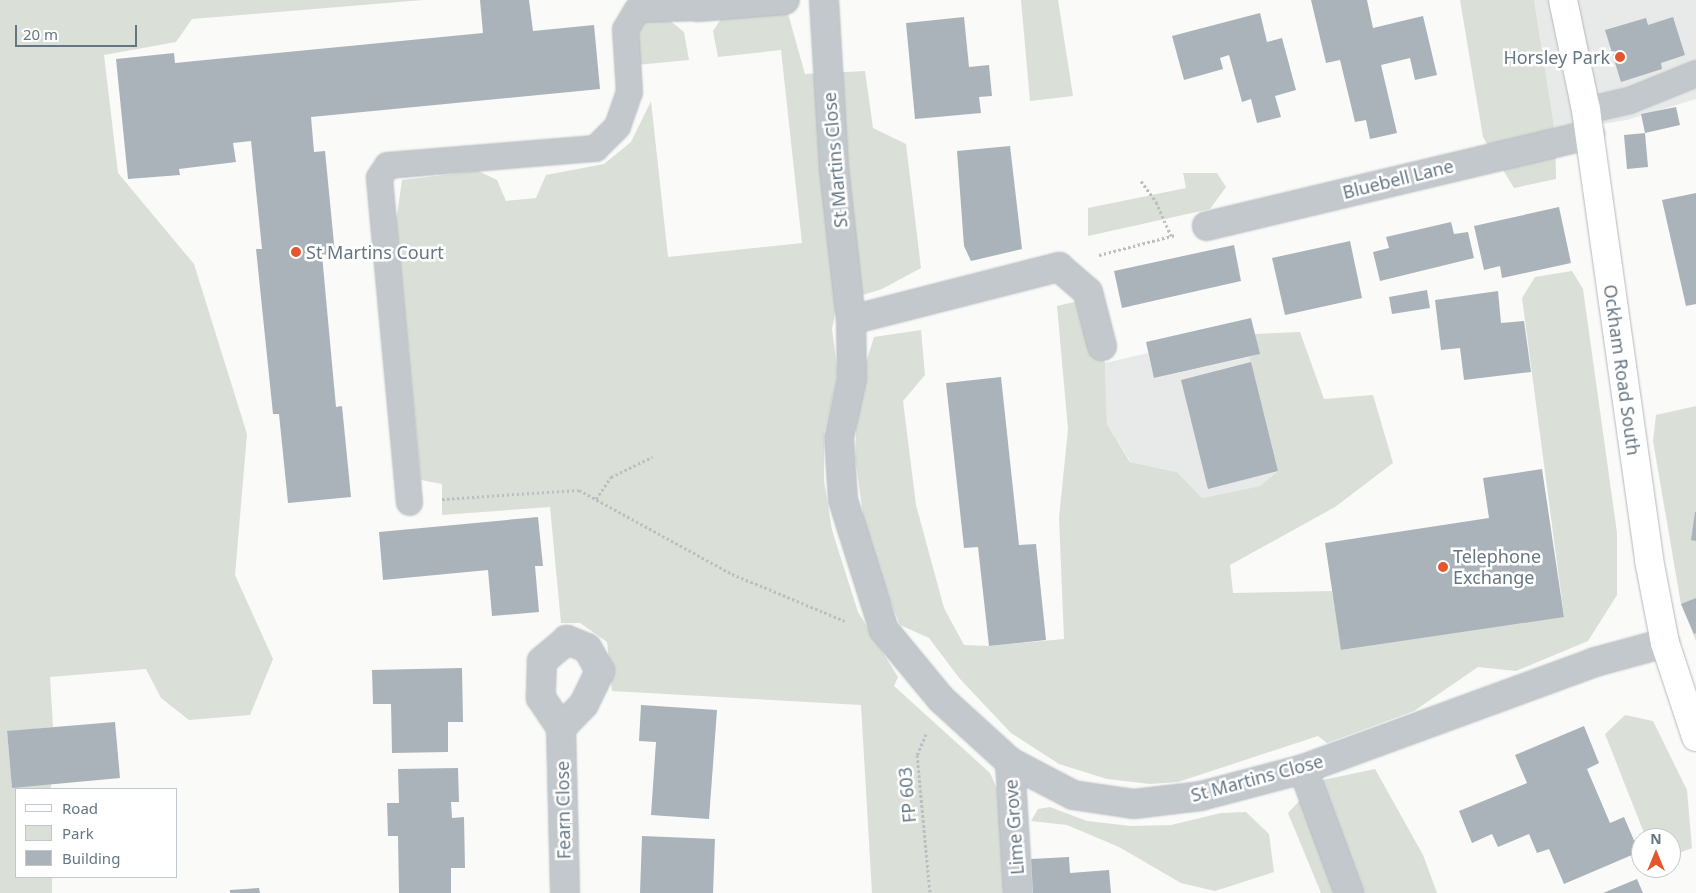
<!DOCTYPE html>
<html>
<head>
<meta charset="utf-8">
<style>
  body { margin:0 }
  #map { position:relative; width:1696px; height:893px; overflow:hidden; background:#fafaf8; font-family:"Noto Sans",sans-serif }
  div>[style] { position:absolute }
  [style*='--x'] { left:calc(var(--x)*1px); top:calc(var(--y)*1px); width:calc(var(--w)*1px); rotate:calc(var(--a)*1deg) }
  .built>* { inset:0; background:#e8e9e9 }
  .green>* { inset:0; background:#dadfd7 }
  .building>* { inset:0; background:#aab3b9 }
  .path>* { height:3px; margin-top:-1.5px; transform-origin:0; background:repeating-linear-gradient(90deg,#bbbfc2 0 2.5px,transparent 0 5px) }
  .roads { filter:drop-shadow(0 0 1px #b3babf) drop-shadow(0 0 1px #b3babf) }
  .lane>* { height:25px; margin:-12.5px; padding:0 12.5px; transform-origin:12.5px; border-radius:12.5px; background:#c3c8cc }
  .street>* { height:28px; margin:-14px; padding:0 14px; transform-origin:14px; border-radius:14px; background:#c3c8cc }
  .secondary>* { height:28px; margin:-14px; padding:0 14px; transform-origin:14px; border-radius:14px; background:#fff }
  .dots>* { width:14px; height:14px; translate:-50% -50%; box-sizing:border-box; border:2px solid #fff; border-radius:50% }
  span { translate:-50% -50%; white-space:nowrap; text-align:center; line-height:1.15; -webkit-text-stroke:5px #fff; paint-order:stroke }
  .poi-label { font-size:18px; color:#657683 }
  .right { translate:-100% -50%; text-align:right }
  .left { translate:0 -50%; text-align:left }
  .street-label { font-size:18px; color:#657683 }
  .legend { position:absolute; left:15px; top:788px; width:162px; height:90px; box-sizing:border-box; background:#fff; border:1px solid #c1c8cd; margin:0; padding:6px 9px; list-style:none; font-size:15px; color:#657683 }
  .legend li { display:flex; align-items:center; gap:10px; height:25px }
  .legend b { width:25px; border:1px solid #c1c8cd }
  .north { position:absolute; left:1631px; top:828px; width:50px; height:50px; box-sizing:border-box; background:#fff; border:1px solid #c1c8cd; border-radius:50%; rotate:0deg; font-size:14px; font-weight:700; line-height:20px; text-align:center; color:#657683 }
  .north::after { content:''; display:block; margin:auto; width:18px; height:22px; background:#e4572e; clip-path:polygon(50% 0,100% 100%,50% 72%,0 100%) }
  .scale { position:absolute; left:15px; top:25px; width:122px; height:22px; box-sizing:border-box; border:2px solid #657683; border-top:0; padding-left:6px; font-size:15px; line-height:18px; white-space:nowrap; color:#657683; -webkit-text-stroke:4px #fff; paint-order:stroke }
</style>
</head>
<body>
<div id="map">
  <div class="built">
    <div style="clip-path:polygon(1534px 0,1696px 0,1696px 99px,1627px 120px,1555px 132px)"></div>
    <div style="clip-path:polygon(1148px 353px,1155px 378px,1249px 357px,1278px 471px,1260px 486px,1202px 498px,1177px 472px,1131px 462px,1107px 424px,1105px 363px)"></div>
  </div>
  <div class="green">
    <div style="clip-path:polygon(0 0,423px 0,192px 19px,176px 42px,104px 55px,118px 173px,194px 264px,247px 434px,235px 575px,273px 659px,250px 715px,189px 720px,161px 698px,146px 669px,50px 677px,53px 727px,7px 732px,12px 787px,51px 784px,51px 789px,16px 789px,16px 877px,52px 877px,52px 893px,0 893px)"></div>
    <div style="clip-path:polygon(1021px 0,1058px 0,1073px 96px,1030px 101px)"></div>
    <div style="clip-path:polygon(1460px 0,1534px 0,1555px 132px,1556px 179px,1514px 188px,1483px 137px)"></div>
    <div style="clip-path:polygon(787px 10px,805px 74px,865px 71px,873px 128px,906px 144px,921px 268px,882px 289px,837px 303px,832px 329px,838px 374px,824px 433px,824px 481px,832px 530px,858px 612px,898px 677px,894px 686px,990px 773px,1002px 800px,1008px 893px,872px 893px,861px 705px,612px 691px,607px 642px,580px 623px,561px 623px,550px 507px,442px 515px,442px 484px,421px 480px,396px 222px,402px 180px,478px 171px,497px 180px,506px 201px,536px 198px,546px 175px,604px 164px,631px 142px,651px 101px,668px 257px,802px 243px,781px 50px,718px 57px,713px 31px,723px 16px)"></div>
    <div style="clip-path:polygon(668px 19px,684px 32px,689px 60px,636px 65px,640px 21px)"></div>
    <div style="clip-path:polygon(1183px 173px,1217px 173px,1226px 187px,1210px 209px,1088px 236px,1088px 208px,1186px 188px)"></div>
    <div style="clip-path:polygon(1572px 271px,1583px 289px,1617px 533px,1617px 595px,1588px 641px,1516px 671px,1478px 667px,1414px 711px,1327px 743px,1318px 736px,1178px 782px,1150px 784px,1107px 779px,1059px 764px,1011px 733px,960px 679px,929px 638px,900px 625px,867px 543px,855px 457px,858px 388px,874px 337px,921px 330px,925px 375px,903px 401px,916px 505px,944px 608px,964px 645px,989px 646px,1064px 639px,1059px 518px,1068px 429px,1057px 306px,1078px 301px,1105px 363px,1107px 424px,1130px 462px,1177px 472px,1202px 498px,1260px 486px,1278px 471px,1249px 357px,1259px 354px,1255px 334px,1300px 332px,1324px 399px,1373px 395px,1393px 463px,1335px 507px,1230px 565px,1233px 593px,1332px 591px,1342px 650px,1564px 616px,1522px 298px,1535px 277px)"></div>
    <div style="clip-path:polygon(1696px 406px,1696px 641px,1681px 604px,1653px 441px,1656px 415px)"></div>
    <div style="clip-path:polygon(1625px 715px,1653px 721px,1687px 790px,1692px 848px,1671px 856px,1671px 838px,1646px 838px,1605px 734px)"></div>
    <div style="clip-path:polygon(1375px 769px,1423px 855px,1437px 893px,1321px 893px,1288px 813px,1318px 781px)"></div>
    <div style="clip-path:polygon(1050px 807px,1087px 821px,1131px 826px,1171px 825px,1221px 813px,1246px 812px,1269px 834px,1274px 872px,1215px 891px,1181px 883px,1119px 847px,1067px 825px,1031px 821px,1038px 809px)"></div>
  </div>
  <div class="building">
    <div style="clip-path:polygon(480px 0,529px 0,533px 31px,594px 25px,600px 89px,311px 117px,314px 152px,325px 151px,335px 254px,322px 255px,336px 407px,342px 406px,351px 497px,288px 503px,279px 414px,273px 414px,256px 249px,262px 249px,251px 141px,233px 143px,236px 162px,179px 169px,180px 175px,128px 179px,116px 59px,174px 53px,175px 63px,483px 33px)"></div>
    <div style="clip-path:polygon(1311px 0,1367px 0,1373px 28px,1423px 16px,1437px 75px,1415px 80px,1410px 58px,1381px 65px,1397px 133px,1370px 139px,1366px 120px,1355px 122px,1340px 60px,1326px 63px)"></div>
    <div style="clip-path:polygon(1260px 13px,1267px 42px,1282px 38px,1296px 90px,1275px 96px,1281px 117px,1257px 123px,1251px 99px,1242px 102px,1229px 55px,1220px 58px,1223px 69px,1184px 80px,1172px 36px)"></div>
    <div style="clip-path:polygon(964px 17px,969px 67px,989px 65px,992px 96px,979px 97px,981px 113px,915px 119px,906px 23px)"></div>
    <div style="clip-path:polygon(1673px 17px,1685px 55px,1661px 63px,1662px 69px,1621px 82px,1605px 30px,1646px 18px,1648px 25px)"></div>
    <div style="clip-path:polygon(1676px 107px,1680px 125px,1645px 133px,1641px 114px)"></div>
    <div style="clip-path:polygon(1645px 133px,1648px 167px,1627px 169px,1624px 135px)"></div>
    <div style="clip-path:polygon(1010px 146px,1022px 249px,971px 261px,964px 246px,957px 151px)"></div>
    <div style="clip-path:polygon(1696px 193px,1696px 304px,1686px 306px,1662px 200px)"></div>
    <div style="clip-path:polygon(1559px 207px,1571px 263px,1502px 278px,1500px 266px,1484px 270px,1474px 226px)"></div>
    <div style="clip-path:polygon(1451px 222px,1454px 234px,1468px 232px,1474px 258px,1380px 281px,1373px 252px,1389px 248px,1386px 237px)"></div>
    <div style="clip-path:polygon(1350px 241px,1362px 298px,1285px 315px,1272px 258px)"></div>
    <div style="clip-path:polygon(1234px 245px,1241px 281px,1122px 308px,1114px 271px)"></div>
    <div style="clip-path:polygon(1427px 290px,1430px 308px,1392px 314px,1389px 297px)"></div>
    <div style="clip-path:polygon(1498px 291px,1501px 323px,1524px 321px,1531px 372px,1464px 380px,1460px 348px,1441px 350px,1435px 300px)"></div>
    <div style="clip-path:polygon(1251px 318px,1260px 354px,1154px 378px,1146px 342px)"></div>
    <div style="clip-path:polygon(1251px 362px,1278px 471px,1208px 489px,1181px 380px)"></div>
    <div style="clip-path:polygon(1001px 377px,1019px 545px,1036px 544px,1046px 640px,989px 646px,978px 547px,964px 548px,946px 383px)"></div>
    <div style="clip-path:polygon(1542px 469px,1564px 617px,1341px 650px,1325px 543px,1489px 518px,1483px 478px)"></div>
    <div style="clip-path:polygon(1695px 512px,1696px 512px,1696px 541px,1691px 540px)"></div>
    <div style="clip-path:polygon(538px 517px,543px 566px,535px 566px,539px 612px,492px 616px,488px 570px,383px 580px,379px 532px)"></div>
    <div style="clip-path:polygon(1696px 598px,1696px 633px,1694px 634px,1681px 604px)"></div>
    <div style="clip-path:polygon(462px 668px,463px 722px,448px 722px,448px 752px,392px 753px,391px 704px,373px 704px,372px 670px)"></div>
    <div style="clip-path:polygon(641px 705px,717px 710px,709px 819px,651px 815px,656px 742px,639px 741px)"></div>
    <div style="clip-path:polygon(115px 722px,120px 778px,12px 788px,7px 731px)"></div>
    <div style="clip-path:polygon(1584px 726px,1599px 763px,1587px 769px,1610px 823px,1624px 817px,1639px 852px,1564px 884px,1549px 849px,1537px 853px,1529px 834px,1498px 847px,1492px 834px,1472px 843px,1459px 811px,1527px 783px,1515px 755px)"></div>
    <div style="clip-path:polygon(458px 768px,459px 802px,451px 802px,452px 818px,464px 817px,465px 868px,451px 868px,451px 893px,399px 893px,398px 836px,388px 836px,387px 803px,399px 803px,398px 769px)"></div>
    <div style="clip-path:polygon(642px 836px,715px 839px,713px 893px,640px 893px)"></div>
    <div style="clip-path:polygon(1069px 857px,1070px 873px,1109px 870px,1111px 893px,1033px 893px,1031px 859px)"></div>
    <div style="clip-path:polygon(1637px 879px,1643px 893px,1603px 893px)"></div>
    <div style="clip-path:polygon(259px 888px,260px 893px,230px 893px,230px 890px)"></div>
  </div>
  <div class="path">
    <div style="--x:1141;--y:181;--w:26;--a:54"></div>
    <div style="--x:1156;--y:202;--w:37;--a:66"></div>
    <div style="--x:1099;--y:255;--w:79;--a:-14.7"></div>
    <div style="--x:442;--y:499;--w:137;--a:-3.8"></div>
    <div style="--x:579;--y:490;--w:175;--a:28.8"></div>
    <div style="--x:732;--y:574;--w:122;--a:22.6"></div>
    <div style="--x:596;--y:499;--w:27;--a:-56"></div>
    <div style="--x:611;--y:477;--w:46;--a:-26"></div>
    <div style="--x:926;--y:734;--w:23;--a:113"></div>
    <div style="--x:917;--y:755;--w:139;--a:84.6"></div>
  </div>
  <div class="roads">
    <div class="lane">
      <div style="--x:1586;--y:110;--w:44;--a:-13.1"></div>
      <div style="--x:1629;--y:100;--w:72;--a:-21.9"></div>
      <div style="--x:409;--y:502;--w:326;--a:-95.3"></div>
      <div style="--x:379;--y:177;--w:14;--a:-56"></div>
      <div style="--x:387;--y:165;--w:209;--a:-4.7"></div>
      <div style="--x:595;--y:148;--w:31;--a:-45"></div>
      <div style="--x:617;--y:126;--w:36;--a:-71"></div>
      <div style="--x:629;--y:92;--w:63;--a:-93.6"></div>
      <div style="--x:625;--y:29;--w:23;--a:-59"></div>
      <div style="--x:637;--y:9;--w:61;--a:-1.9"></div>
    </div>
    <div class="street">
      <div style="--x:824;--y:0;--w:169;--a:86.6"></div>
      <div style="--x:834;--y:169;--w:152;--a:83.6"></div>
      <div style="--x:851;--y:320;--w:58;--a:89"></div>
      <div style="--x:852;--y:378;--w:61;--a:102.2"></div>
      <div style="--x:839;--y:438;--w:62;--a:86.3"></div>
      <div style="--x:843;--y:500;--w:136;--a:72.5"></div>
      <div style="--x:884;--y:630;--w:89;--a:50.4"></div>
      <div style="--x:941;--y:699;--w:93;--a:42.4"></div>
      <div style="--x:1010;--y:762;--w:71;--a:27.6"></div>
      <div style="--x:1073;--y:795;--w:62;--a:8.4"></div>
      <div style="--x:1134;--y:804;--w:67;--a:-6.8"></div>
      <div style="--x:1201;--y:796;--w:106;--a:-14.8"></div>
      <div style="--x:1303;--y:769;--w:311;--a:-20.1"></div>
      <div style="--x:1595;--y:662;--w:73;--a:-15.2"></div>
      <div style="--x:698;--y:7;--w:87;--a:-4.6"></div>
      <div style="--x:1207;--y:226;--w:394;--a:-13.4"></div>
      <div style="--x:851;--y:320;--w:215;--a:-14.3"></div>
      <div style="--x:1059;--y:267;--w:38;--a:41"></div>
      <div style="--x:1088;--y:292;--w:56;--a:75.5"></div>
      <div style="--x:561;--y:728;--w:33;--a:-46"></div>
      <div style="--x:584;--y:704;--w:37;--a:-64"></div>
      <div style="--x:600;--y:671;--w:26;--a:-119"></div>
      <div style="--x:587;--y:648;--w:22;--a:-158"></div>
      <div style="--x:567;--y:640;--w:33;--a:140"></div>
      <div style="--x:542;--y:661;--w:37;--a:92"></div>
      <div style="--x:541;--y:698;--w:36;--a:56"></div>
      <div style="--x:561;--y:728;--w:165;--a:88.6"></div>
      <div style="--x:1010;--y:762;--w:131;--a:86.5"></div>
      <div style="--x:1303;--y:769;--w:132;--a:69.6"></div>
    </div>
    <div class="secondary">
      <div style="--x:1563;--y:0;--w:112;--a:78.2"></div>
      <div style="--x:1586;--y:110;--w:454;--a:82"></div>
      <div style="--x:1649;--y:560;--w:85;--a:79.1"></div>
      <div style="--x:1665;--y:643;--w:99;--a:71.7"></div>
    </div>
  </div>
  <div class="dots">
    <div style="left:1620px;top:57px;background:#e4572e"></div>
    <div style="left:296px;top:252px;background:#e4572e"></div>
    <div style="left:1443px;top:567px;background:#e4572e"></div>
  </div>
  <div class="poi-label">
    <span class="right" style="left:1610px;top:57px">Horsley Park</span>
    <span class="left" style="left:306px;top:252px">St Martins Court</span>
    <span class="left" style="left:1453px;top:567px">Telephone<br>Exchange</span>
  </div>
  <div class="street-label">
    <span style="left:835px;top:160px;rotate:-95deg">St Martins Close</span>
    <span style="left:1398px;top:179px;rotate:-14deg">Bluebell Lane</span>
    <span style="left:1622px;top:370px;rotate:82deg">Ockham Road South</span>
    <span style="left:1257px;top:778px;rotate:-15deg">St Martins Close</span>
    <span style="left:907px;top:795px;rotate:-95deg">FP 603</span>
    <span style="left:563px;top:810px;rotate:-91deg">Fearn Close</span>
    <span style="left:1014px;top:827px;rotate:-94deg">Lime Grove</span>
  </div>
  <ul class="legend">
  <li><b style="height:6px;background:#fff"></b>Road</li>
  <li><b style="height:14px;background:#dadfd7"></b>Park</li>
  <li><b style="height:14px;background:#aab3b9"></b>Building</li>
  </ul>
  <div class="north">N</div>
  <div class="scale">20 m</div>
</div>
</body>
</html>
